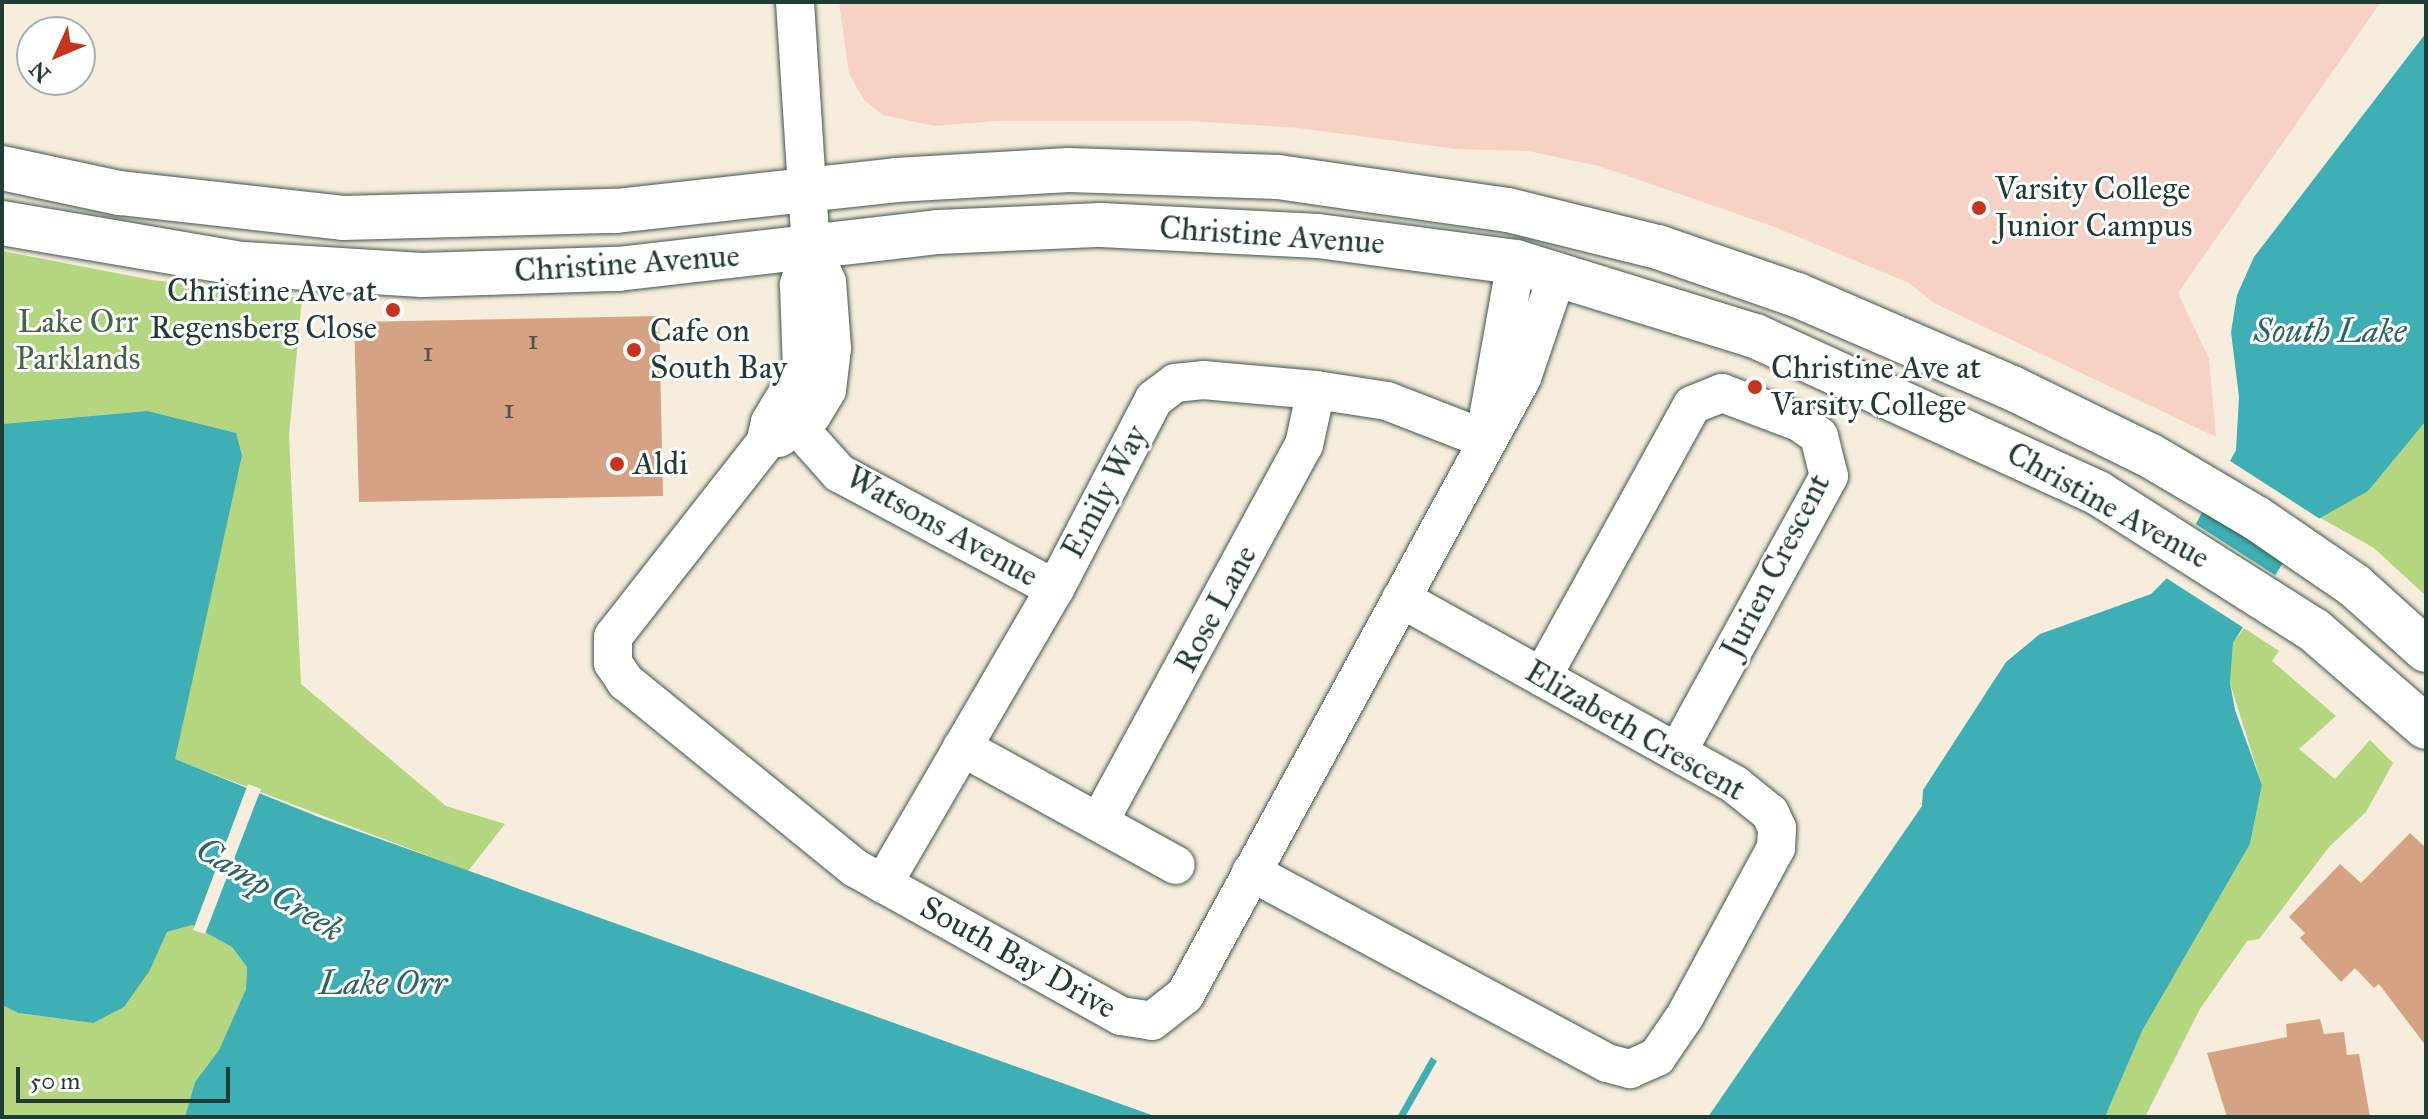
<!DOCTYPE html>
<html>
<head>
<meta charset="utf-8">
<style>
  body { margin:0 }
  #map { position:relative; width:2428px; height:1119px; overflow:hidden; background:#f6eddc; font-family:"IM FELL Great Primer",serif }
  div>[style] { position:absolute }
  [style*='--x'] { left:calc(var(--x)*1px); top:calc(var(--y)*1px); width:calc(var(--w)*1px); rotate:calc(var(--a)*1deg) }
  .built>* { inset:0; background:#f6d1c5 }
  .green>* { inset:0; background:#b3d67f }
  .water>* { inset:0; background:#3dafb5 }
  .pier>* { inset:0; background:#f6eddc }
  .building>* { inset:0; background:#d5a383 }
  .roads { filter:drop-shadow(0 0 2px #3f574d) drop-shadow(0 0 2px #3f574d) }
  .minor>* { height:38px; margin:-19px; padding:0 19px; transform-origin:19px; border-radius:19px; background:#fff }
  .major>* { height:44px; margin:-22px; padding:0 22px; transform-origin:22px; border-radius:22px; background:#fff }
  .dots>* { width:22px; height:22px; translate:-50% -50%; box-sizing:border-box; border:4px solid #fff; border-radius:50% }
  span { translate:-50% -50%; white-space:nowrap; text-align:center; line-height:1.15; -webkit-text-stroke:6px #fff; paint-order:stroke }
  .number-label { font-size:28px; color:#4c5648 }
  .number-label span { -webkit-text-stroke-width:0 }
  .poi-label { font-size:32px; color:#1f3d34 }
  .left { translate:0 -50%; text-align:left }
  .right { translate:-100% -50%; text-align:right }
  .street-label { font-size:32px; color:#1f3d34 }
  .park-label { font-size:32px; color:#446347 }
  .water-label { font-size:34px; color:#2a6561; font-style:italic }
  .frame { position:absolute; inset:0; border:4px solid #1f3d34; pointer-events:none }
  .north { position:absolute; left:16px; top:16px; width:80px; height:80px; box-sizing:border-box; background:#fff; border:2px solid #a5b1ae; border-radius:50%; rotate:226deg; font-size:22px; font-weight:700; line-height:32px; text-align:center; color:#1f3d34 }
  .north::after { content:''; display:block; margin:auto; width:28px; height:36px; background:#c8321e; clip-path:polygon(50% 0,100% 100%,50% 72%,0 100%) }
  .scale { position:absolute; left:16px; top:1067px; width:214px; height:36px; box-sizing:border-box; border:4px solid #1f3d34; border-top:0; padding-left:10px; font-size:24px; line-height:28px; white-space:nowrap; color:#1f3d34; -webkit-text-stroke:6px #fff; paint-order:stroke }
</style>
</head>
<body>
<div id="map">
  <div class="built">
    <div style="clip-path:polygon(839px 2px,2381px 2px,2178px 293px,2209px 359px,2216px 437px,1934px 303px,1909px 283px,1772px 226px,1599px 166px,1528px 151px,1457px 149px,1298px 128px,1191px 121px,996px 121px,935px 126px,883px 115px,864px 100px,849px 74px)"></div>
  </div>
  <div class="green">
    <div style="clip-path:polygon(2px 251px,152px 280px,302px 298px,289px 436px,301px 684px,446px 806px,505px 824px,468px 871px,174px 759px,242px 456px,147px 411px,2px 424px)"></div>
    <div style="clip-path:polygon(2426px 421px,2426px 596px,2374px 548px,2317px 516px,2368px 491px)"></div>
    <div style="clip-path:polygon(2244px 628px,2279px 651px,2272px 661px,2336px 716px,2299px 749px,2335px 779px,2370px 740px,2393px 763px,2366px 812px,2329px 847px,2259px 939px,2247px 941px,2200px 1009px,2145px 1117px,2105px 1117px,2142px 1031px,2250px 844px,2262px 785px,2230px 683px,2233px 643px)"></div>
    <div style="clip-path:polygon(192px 925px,232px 947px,247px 967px,246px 989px,219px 1050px,195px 1082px,185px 1117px,2px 1117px,2px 1005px,18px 1013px,93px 1023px,150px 970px,167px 932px)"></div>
  </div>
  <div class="water">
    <div style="clip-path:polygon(2426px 33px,2426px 421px,2368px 491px,2306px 526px,2233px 643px,2230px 683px,2235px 710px,2262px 785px,2250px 844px,2142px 1031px,2105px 1117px,1708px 1117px,1922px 806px,1923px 790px,2006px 662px,2040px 634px,2151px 594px,2166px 579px,2236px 450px,2239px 397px,2231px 332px,2237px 295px,2254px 257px)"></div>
    <div style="clip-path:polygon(147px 411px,236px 433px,242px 456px,175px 759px,321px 818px,1157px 1117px,185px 1117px,195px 1082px,219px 1050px,246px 989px,247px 967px,232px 947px,192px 925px,167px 932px,150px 970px,124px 1007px,93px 1023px,18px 1013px,2px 1005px,2px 424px)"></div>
    <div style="clip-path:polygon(1431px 1057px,1437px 1061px,1405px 1117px,1397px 1117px)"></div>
  </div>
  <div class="pier">
    <div style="clip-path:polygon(2227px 459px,2320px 519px,2309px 529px,2202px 509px)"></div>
    <div style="clip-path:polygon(2194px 523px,2278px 577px,2247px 630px,2163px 576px)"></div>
    <div style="clip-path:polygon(248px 784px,261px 789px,205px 934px,193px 930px)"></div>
  </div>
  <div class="building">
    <div style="clip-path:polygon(659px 316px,663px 496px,359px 502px,354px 322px)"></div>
    <div style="clip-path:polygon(2410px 833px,2426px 848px,2426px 1046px,2379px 984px,2374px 988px,2355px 968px,2341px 982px,2300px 938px,2305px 933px,2289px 917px,2340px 864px,2361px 883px)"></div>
    <div style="clip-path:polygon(2320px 1019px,2324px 1034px,2344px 1032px,2347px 1055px,2359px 1054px,2370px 1117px,2227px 1117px,2207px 1053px,2287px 1037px,2286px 1024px)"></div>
  </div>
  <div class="roads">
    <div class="minor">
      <div style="--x:795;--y:2;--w:246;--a:86.3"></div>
      <div style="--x:811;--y:247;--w:40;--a:108"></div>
      <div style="--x:799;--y:285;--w:84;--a:88"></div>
      <div style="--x:802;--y:369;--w:62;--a:121.1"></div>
      <div style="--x:770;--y:422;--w:22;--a:103"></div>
      <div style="--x:765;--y:443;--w:246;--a:128.1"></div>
      <div style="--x:613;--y:637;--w:26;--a:90"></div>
      <div style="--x:613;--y:663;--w:23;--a:56"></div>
      <div style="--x:626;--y:682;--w:295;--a:39.1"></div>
      <div style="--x:855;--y:868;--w:304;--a:29.1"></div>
      <div style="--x:1121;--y:1016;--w:31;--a:9"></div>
      <div style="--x:1152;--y:1021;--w:42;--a:-38.2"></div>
      <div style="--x:1185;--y:995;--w:703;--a:-61.36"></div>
      <div style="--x:1522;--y:378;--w:112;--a:-71.2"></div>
      <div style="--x:1487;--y:424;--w:165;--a:-79.9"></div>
      <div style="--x:798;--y:427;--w:62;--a:48.3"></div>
      <div style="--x:839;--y:473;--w:245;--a:28.2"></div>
      <div style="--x:779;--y:438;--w:40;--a:-34.9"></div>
      <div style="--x:812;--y:415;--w:29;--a:-59"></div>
      <div style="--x:827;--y:390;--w:42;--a:-83.2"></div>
      <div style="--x:832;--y:348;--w:66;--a:-94.3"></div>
      <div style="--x:827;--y:282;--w:38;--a:-115"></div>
      <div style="--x:1542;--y:677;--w:311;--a:-61.1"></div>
      <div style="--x:1692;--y:405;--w:32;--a:-22"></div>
      <div style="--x:1722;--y:393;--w:82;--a:20.6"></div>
      <div style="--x:1799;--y:422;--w:24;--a:35"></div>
      <div style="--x:1819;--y:436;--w:41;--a:76"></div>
      <div style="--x:1829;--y:476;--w:315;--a:118.8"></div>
      <div style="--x:962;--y:747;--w:244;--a:28.9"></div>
      <div style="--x:1099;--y:822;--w:429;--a:-61.5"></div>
      <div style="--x:1304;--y:445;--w:56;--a:-77.7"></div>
      <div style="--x:1251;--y:872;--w:404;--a:28.2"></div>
      <div style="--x:1607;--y:1063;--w:24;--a:15"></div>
      <div style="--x:1630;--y:1069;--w:30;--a:-24"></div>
      <div style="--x:1657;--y:1057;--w:50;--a:-55.7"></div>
      <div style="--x:1685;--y:1016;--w:191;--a:-61.6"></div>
      <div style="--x:1776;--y:848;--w:20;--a:-87"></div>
      <div style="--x:1777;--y:828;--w:17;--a:-115"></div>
      <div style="--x:1770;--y:813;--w:46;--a:-141.1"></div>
      <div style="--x:1734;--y:784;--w:381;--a:-150.9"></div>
      <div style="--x:883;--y:884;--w:341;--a:-59.8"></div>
      <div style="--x:1055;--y:589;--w:214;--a:-62.5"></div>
      <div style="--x:1154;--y:399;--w:26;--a:-37"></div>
      <div style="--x:1175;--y:383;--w:28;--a:-6"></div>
      <div style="--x:1203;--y:380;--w:113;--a:5.1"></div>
      <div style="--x:1316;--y:390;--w:72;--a:8.8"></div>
      <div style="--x:1387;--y:401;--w:105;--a:21.2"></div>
    </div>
    <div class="major">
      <div style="--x:2;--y:168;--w:121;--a:12"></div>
      <div style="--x:120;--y:193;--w:224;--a:6.4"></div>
      <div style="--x:343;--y:218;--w:273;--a:-1.5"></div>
      <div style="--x:616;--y:211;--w:282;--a:-6.3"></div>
      <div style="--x:896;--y:180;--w:173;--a:-3.3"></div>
      <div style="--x:1069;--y:170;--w:209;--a:1.9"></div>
      <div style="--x:1278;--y:177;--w:232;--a:8.2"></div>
      <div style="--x:1508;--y:210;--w:154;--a:13.9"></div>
      <div style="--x:1658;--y:247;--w:147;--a:19.1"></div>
      <div style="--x:1797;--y:295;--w:236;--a:23.4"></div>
      <div style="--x:2014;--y:389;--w:150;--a:26.1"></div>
      <div style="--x:2149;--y:455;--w:124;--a:30.5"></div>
      <div style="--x:2256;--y:518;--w:119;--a:34.4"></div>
      <div style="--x:2354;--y:585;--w:97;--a:42.1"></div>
      <div style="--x:2;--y:223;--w:244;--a:9.7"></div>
      <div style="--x:243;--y:264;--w:179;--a:3.5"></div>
      <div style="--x:422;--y:275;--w:196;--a:-1.8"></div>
      <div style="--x:618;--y:269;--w:322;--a:-6.6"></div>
      <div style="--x:938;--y:232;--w:163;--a:-2.5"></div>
      <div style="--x:1101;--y:225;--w:217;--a:2.9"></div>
      <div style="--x:1318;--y:236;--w:200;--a:7.5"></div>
      <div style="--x:1516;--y:262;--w:250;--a:17.2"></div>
      <div style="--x:1755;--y:336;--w:377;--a:24.6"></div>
      <div style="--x:2098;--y:493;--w:256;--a:32.4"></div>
      <div style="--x:2314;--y:630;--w:148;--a:40.9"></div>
    </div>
  </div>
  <div class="dots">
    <div style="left:1979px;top:208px;background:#c8321e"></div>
    <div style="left:393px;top:310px;background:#c8321e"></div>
    <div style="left:634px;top:350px;background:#c8321e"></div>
    <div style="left:1755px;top:387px;background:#c8321e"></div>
    <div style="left:617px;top:464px;background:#c8321e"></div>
  </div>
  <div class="number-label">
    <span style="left:533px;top:340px">1</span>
    <span style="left:428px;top:352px">1</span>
    <span style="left:509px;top:409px">1</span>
  </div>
  <div class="poi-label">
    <span class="left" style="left:1995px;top:208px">Varsity College<br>Junior Campus</span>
    <span class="right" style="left:377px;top:310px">Christine Ave at<br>Regensberg Close</span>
    <span class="left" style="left:650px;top:350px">Cafe on<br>South Bay</span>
    <span class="left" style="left:1771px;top:387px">Christine Ave at<br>Varsity College</span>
    <span class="left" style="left:633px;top:464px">Aldi</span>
  </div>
  <div class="street-label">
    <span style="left:1272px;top:236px;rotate:4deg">Christine Avenue</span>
    <span style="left:627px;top:264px;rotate:-4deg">Christine Avenue</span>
    <span style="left:1105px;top:492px;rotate:-62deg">Emily Way</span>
    <span style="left:2108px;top:506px;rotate:29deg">Christine Avenue</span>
    <span style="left:942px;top:527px;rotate:29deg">Watsons Avenue</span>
    <span style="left:1776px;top:566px;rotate:-63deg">Jurien Crescent</span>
    <span style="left:1216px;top:609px;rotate:-62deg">Rose Lane</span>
    <span style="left:1635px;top:731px;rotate:30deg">Elizabeth Crescent</span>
    <span style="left:1018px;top:958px;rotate:29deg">South Bay Drive</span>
  </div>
  <div class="park-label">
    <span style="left:78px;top:341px">Lake Orr<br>Parklands</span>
  </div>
  <div class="water-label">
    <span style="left:2330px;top:331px">South Lake</span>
    <span style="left:270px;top:889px;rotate:32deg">Camp Creek</span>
    <span style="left:383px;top:983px">Lake Orr</span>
  </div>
  <div class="frame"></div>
  <div class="north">N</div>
  <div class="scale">50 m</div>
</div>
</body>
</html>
